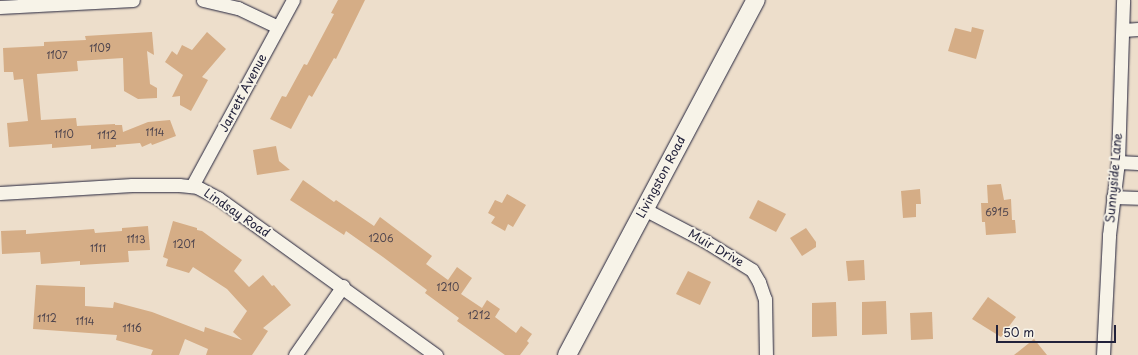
<!DOCTYPE html>
<html>
<head>
<meta charset="utf-8">
<style>
  body { margin:0 }
  #map { position:relative; width:1138px; height:355px; overflow:hidden; background:#eddecb; font-family:"Playpen Sans",sans-serif }
  div>[style] { position:absolute }
  [style*='--x'] { left:calc(var(--x)*1px); top:calc(var(--y)*1px); width:calc(var(--w)*1px); rotate:calc(var(--a)*1deg) }
  .building>* { inset:0; background:#d5ad86 }
  .roads { filter:drop-shadow(0 0 1px #22223b) drop-shadow(0 0 1px #22223b) }
  .minor>* { height:13px; margin:-6.5px; padding:0 6.5px; transform-origin:6.5px; border-radius:6.5px; background:#f7f3e8 }
  .secondary>* { height:18px; margin:-9px; padding:0 9px; transform-origin:9px; border-radius:9px; background:#f7f3e8 }
  span { translate:-50% -50%; white-space:nowrap; text-align:center; line-height:1.15; -webkit-text-stroke:4px #f7f3e8; paint-order:stroke }
  .number-label { font-size:10px; color:#4f454e }
  .number-label span { -webkit-text-stroke-width:0 }
  .street-label { font-size:12px; color:#22223b }
  .scale { position:absolute; left:996px; top:325px; width:120px; height:18px; box-sizing:border-box; border:2px solid #22223b; border-top:0; padding-left:5px; font-size:12px; line-height:14px; white-space:nowrap; color:#22223b; -webkit-text-stroke:3px #f7f3e8; paint-order:stroke }
</style>
</head>
<body>
<div id="map">
  <div class="building">
    <div style="clip-path:polygon(338px 0,365px 0,336px 59px,334px 58px,312px 97px,309px 95px,291px 129px,270px 119px,282px 96px,286px 97px,304px 64px,307px 65px,334px 14px,331px 13px)"></div>
    <div style="clip-path:polygon(972px 27px,984px 30px,976px 59px,948px 51px,955px 28px,971px 32px)"></div>
    <div style="clip-path:polygon(152px 32px,154px 55px,147px 51px,150px 84px,157px 88px,157px 98px,138px 99px,124px 91px,123px 58px,77px 61px,78px 71px,37px 74px,41px 120px,76px 118px,77px 126px,115px 124px,115px 125px,122px 125px,123px 132px,148px 122px,170px 120px,176px 136px,152px 145px,151px 143px,142px 147px,140px 143px,116px 145px,116px 147px,91px 149px,91px 145px,52px 148px,52px 144px,9px 147px,7px 123px,28px 121px,23px 79px,14px 80px,13px 72px,4px 72px,3px 48px,44px 46px,44px 42px,86px 40px,85px 36px)"></div>
    <div style="clip-path:polygon(207px 32px,226px 49px,202px 77px,208px 80px,191px 111px,180px 105px,180px 96px,172px 97px,183px 75px,165px 62px,172px 51px,177px 55px,182px 45px,192px 50px)"></div>
    <div style="clip-path:polygon(276px 146px,279px 161px,290px 170px,257px 175px,253px 150px)"></div>
    <div style="clip-path:polygon(303px 180px,334px 202px,336px 200px,374px 226px,380px 217px,432px 256px,426px 264px,448px 280px,457px 267px,472px 278px,461px 294px,482px 308px,487px 300px,500px 309px,495px 317px,516px 333px,521px 326px,532px 334px,527px 341px,529px 343px,520px 355px,505px 355px,457px 321px,459px 318px,425px 293px,427px 290px,383px 257px,346px 231px,344px 235px,290px 200px)"></div>
    <div style="clip-path:polygon(1001px 184px,1004px 200px,1011px 199px,1012px 220px,1015px 220px,1016px 233px,986px 235px,985px 222px,982px 222px,981px 203px,988px 203px,987px 185px)"></div>
    <div style="clip-path:polygon(920px 189px,921px 204px,916px 204px,916px 217px,903px 218px,901px 191px)"></div>
    <div style="clip-path:polygon(507px 194px,526px 205px,513px 227px,508px 224px,505px 231px,491px 223px,495px 217px,488px 213px,495px 200px,502px 203px)"></div>
    <div style="clip-path:polygon(758px 200px,786px 214px,776px 232px,749px 218px)"></div>
    <div style="clip-path:polygon(173px 221px,197px 228px,197px 230px,202px 231px,242px 260px,234px 271px,249px 287px,263px 275px,272px 286px,274px 285px,291px 305px,263px 328px,268px 331px,252px 355px,206px 355px,208px 349px,185px 339px,179px 355px,151px 355px,153px 350px,116px 340px,117px 335px,33px 329px,36px 285px,85px 287px,85px 306px,113px 308px,114px 302px,152px 312px,204px 332px,205px 327px,242px 340px,233px 332px,247px 311px,227px 289px,193px 267px,189px 273px,166px 266px,168px 259px,163px 257px)"></div>
    <div style="clip-path:polygon(148px 226px,150px 250px,128px 251px,129px 262px,80px 265px,80px 261px,41px 264px,40px 252px,2px 254px,1px 231px,26px 230px,26px 234px,94px 229px,95px 233px,122px 231px,122px 228px)"></div>
    <div style="clip-path:polygon(806px 228px,816px 242px,816px 247px,802px 256px,790px 238px)"></div>
    <div style="clip-path:polygon(864px 260px,865px 280px,848px 281px,846px 261px)"></div>
    <div style="clip-path:polygon(688px 271px,711px 282px,700px 305px,676px 294px)"></div>
    <div style="clip-path:polygon(988px 297px,1016px 317px,1001px 337px,972px 319px)"></div>
    <div style="clip-path:polygon(886px 301px,887px 334px,862px 335px,862px 302px)"></div>
    <div style="clip-path:polygon(836px 302px,837px 336px,812px 337px,812px 303px)"></div>
    <div style="clip-path:polygon(932px 312px,933px 339px,911px 340px,910px 313px)"></div>
    <div style="clip-path:polygon(1034px 339px,1047px 355px,1014px 355px)"></div>
  </div>
  <div class="roads">
    <div class="minor">
      <div style="--x:203;--y:0;--w:36;--a:13"></div>
      <div style="--x:238;--y:8;--w:44;--a:25.4"></div>
      <div style="--x:0;--y:7;--w:133;--a:-3"></div>
      <div style="--x:1123;--y:30;--w:15;--a:-4"></div>
      <div style="--x:1118;--y:162;--w:20;--a:3"></div>
      <div style="--x:192;--y:186;--w:212;--a:-61.5"></div>
      <div style="--x:0;--y:193;--w:132;--a:-3.5"></div>
      <div style="--x:132;--y:185;--w:47;--a:0"></div>
      <div style="--x:179;--y:185;--w:18;--a:6"></div>
      <div style="--x:197;--y:187;--w:24;--a:28"></div>
      <div style="--x:218;--y:198;--w:269;--a:35.8"></div>
      <div style="--x:1113;--y:197;--w:25;--a:2"></div>
      <div style="--x:644;--y:209;--w:69;--a:27.7"></div>
      <div style="--x:705;--y:241;--w:55;--a:31.7"></div>
      <div style="--x:752;--y:270;--w:14;--a:60"></div>
      <div style="--x:759;--y:282;--w:18;--a:71"></div>
      <div style="--x:765;--y:299;--w:56;--a:89"></div>
      <div style="--x:295;--y:355;--w:84;--a:-55.2"></div>
      <div style="--x:1103;--y:355;--w:120;--a:-87.1"></div>
      <div style="--x:1109;--y:235;--w:74;--a:-83"></div>
      <div style="--x:1118;--y:162;--w:162;--a:-88.2"></div>
    </div>
    <div class="secondary">
      <div style="--x:567;--y:355;--w:402;--a:-62"></div>
    </div>
  </div>
  <div class="number-label">
    <span style="left:100px;top:48px">1109</span>
    <span style="left:57px;top:55px">1107</span>
    <span style="left:155px;top:132px">1114</span>
    <span style="left:64px;top:134px">1110</span>
    <span style="left:107px;top:135px">1112</span>
    <span style="left:997px;top:212px">6915</span>
    <span style="left:381px;top:238px">1206</span>
    <span style="left:136px;top:239px">1113</span>
    <span style="left:184px;top:244px">1201</span>
    <span style="left:98px;top:248px">1111</span>
    <span style="left:448px;top:287px">1210</span>
    <span style="left:479px;top:315px">1212</span>
    <span style="left:47px;top:318px">1112</span>
    <span style="left:85px;top:321px">1114</span>
    <span style="left:132px;top:328px">1116</span>
  </div>
  <div class="street-label">
    <span style="left:243px;top:93px;rotate:-62deg">Jarrett Avenue</span>
    <span style="left:661px;top:177px;rotate:-62deg">Livingston Road</span>
    <span style="left:1114px;top:178px;rotate:-85deg">Sunnyside Lane</span>
    <span style="left:237px;top:213px;rotate:34deg">Lindsay Road</span>
    <span style="left:716px;top:248px;rotate:30deg">Muir Drive</span>
  </div>
  <div class="scale">50 m</div>
</div>
</body>
</html>
